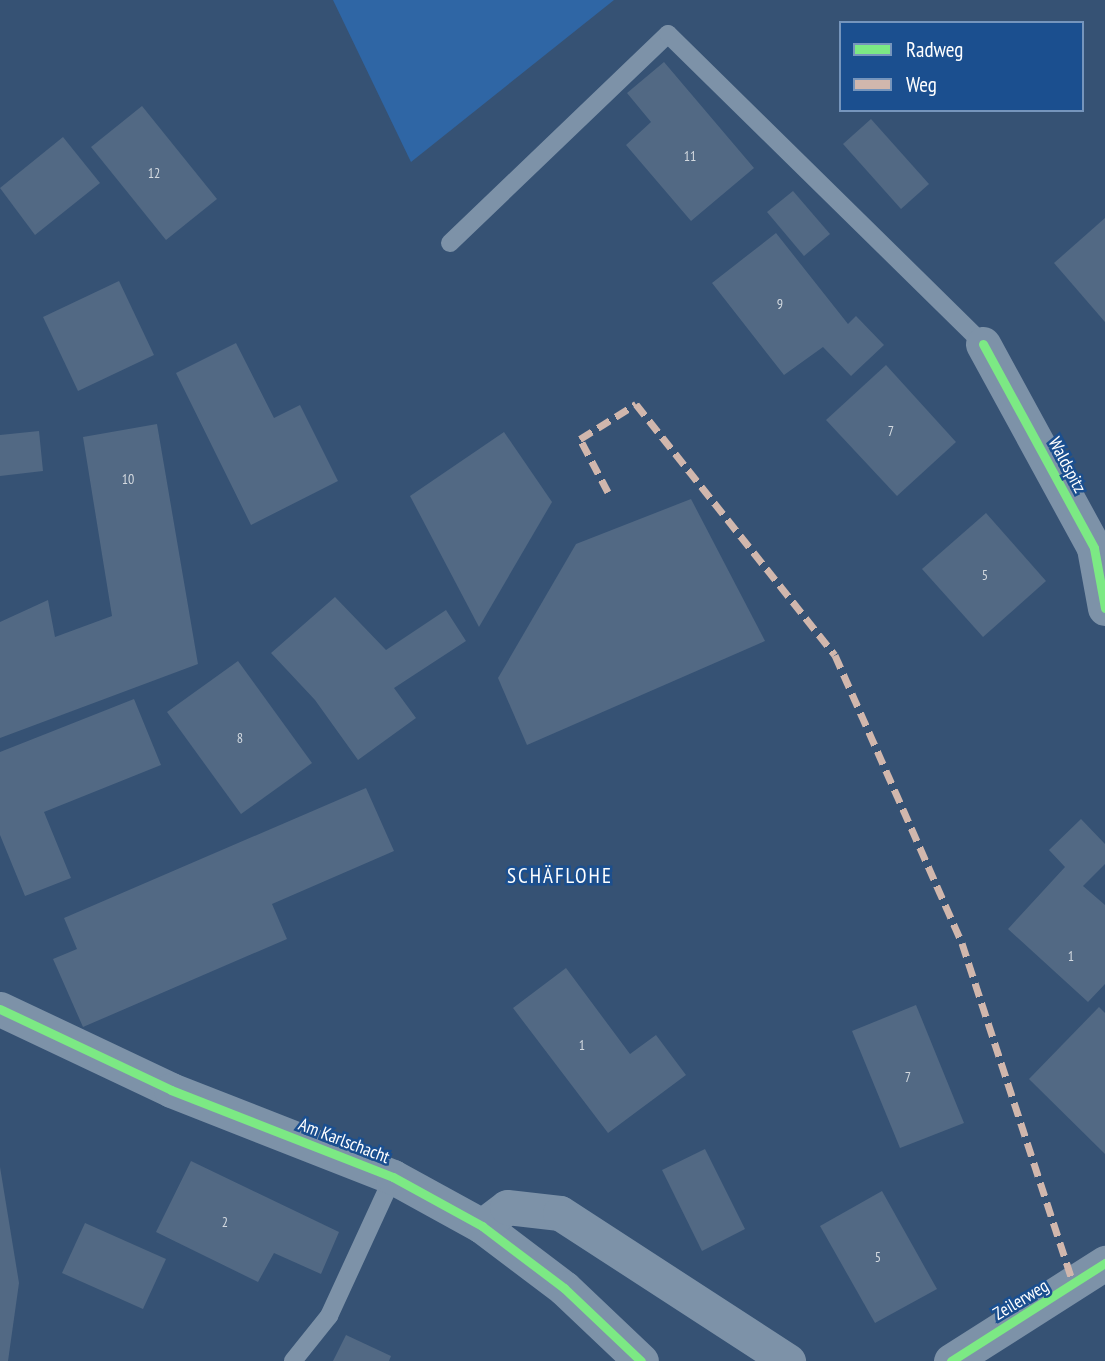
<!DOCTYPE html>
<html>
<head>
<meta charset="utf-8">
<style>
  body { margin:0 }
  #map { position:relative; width:1105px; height:1361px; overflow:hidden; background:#365274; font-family:"PT Sans Narrow",sans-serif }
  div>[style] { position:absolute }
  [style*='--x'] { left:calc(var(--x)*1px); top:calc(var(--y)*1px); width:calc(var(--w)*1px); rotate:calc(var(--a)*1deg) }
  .green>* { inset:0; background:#2f66a5 }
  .building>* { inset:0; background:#526984 }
  .service>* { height:18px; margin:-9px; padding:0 9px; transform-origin:9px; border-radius:9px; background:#7d92a8 }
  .minor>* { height:35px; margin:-17.5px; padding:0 17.5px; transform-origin:17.5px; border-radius:17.5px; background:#7d92a8 }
  .quiet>* { height:7px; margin-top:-3.5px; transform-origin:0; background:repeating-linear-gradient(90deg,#d1b7ad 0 14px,transparent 0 21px) }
  .cycleway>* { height:9px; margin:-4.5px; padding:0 4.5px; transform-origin:4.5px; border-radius:4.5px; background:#7ce984 }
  span { translate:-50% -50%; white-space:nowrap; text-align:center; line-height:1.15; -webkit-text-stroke:5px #1b4f8f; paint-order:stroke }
  .number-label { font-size:14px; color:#d4dae0 }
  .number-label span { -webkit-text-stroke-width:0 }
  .street-label { font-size:18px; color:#fff }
  .quarter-label { font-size:21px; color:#fff; letter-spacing:2px }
  .legend { position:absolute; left:839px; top:21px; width:245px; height:91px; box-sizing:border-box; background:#1b4f8f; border:2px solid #7695bc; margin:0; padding:9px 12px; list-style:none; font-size:21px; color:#fff }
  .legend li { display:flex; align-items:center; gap:14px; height:35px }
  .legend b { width:35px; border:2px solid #7695bc }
</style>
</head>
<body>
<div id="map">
  <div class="green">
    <div style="clip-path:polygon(333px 0,614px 0,411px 162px)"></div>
  </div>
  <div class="building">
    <div style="clip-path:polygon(664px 62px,754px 168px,691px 221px,626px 145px,651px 122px,627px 93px)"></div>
    <div style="clip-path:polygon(142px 106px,217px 199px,166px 240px,91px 147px)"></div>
    <div style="clip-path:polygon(871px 119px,929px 184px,901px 209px,843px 144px)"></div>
    <div style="clip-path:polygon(63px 137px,100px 183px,35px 235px,0 188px)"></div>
    <div style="clip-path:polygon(793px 191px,830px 234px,804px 256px,767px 212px)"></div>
    <div style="clip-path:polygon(1105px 218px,1105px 322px,1054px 263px)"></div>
    <div style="clip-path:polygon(776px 233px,848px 324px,856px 316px,884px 345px,851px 376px,823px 347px,784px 375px,712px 283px)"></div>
    <div style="clip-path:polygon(119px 281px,154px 355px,78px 391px,43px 317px)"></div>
    <div style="clip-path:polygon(236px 343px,274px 418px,300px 405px,338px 481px,251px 525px,176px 373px)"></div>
    <div style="clip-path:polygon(886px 365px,956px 442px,897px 496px,826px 420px)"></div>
    <div style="clip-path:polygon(157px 424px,198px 664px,0 738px,0 622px,48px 600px,55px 637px,112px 616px,83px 437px)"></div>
    <div style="clip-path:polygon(39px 431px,43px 471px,0 476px,0 435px)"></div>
    <div style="clip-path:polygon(504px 432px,552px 502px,479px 627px,410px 496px)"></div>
    <div style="clip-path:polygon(691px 499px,765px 641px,527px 745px,498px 678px,576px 544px)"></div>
    <div style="clip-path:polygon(986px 513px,1046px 581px,983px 637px,922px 569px)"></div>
    <div style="clip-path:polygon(335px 597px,386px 650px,446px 610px,466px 641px,394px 688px,416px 718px,358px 760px,315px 700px,271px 653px)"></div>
    <div style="clip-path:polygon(238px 661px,312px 763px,241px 814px,167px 712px)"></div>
    <div style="clip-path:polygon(134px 699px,161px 765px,44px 812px,71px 878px,25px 896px,0 835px,0 752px)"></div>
    <div style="clip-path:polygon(366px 788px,394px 851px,272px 904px,287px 939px,83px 1027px,53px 959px,77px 949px,64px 918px)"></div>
    <div style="clip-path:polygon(1081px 819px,1105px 844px,1105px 864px,1083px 886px,1105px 905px,1105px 984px,1088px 1002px,1008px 929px,1065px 867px,1049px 850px)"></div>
    <div style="clip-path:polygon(566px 968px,630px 1054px,656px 1035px,686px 1075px,608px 1133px,513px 1008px)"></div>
    <div style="clip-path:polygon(916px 1005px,964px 1123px,900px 1148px,852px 1031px)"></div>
    <div style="clip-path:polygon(1099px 1007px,1105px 1013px,1105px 1154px,1029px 1079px)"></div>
    <div style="clip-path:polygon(705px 1149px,745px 1229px,702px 1251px,662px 1170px)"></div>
    <div style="clip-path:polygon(191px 1161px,339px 1232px,321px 1274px,274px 1253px,258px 1282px,156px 1232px)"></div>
    <div style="clip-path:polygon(0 1167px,19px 1283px,8px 1361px,0 1361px)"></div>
    <div style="clip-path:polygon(882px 1191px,937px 1289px,875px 1323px,820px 1226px)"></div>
    <div style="clip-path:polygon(85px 1223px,166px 1259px,143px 1309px,62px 1273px)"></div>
    <div style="clip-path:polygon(346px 1335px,391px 1356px,389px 1361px,333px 1361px)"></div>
  </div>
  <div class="service">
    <div style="--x:450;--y:243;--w:302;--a:-43.8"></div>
    <div style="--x:668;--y:34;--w:442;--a:44.5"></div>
    <div style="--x:293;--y:1361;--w:58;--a:-51.3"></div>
    <div style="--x:329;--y:1316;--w:153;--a:-65.3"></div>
  </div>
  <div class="minor">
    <div style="--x:983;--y:344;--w:232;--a:61.4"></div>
    <div style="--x:1094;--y:548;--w:61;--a:79.6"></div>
    <div style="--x:0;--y:1009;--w:189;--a:25.3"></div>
    <div style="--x:171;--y:1090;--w:238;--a:21.4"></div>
    <div style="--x:393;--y:1177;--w:102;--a:28.8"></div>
    <div style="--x:482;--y:1226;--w:103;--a:37.1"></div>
    <div style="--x:564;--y:1288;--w:106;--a:43.5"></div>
    <div style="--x:482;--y:1226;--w:31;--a:-37"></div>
    <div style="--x:507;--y:1207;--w:53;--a:6.5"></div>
    <div style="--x:560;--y:1213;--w:272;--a:33"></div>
    <div style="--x:951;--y:1361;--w:183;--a:-32.5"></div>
  </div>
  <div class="quiet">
    <div style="--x:608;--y:492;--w:60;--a:-117.8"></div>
    <div style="--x:580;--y:439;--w:66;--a:-32"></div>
    <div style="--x:636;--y:404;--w:320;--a:51.6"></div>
    <div style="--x:835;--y:655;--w:315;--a:66.2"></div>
    <div style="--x:962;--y:943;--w:361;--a:71.9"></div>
  </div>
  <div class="cycleway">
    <div style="--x:983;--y:344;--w:232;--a:61.4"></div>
    <div style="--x:1094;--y:548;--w:61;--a:79.6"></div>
    <div style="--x:0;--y:1009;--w:189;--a:25.3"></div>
    <div style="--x:171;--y:1090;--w:238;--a:21.4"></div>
    <div style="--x:393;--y:1177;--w:102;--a:28.8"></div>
    <div style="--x:482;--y:1226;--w:103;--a:37.1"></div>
    <div style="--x:564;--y:1288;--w:106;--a:43.5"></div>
    <div style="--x:951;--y:1361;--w:183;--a:-32.5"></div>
  </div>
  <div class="number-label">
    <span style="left:690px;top:156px">11</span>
    <span style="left:154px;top:173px">12</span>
    <span style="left:780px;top:304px">9</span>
    <span style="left:891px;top:431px">7</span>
    <span style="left:128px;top:479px">10</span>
    <span style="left:985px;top:575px">5</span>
    <span style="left:240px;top:738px">8</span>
    <span style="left:1071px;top:956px">1</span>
    <span style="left:582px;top:1045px">1</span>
    <span style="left:908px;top:1077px">7</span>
    <span style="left:225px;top:1222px">2</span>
    <span style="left:878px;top:1257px">5</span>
  </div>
  <div class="street-label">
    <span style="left:1067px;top:465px;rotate:62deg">Waldspitz</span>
    <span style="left:344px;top:1141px;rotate:21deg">Am Karlschacht</span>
    <span style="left:1021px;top:1300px;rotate:-31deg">Zeilerweg</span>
  </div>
  <div class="quarter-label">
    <span style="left:560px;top:876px">SCHÄFLOHE</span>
  </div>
  <ul class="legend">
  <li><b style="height:9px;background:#7ce984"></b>Radweg</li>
  <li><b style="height:9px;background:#d1b7ad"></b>Weg</li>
  </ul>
</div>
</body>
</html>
